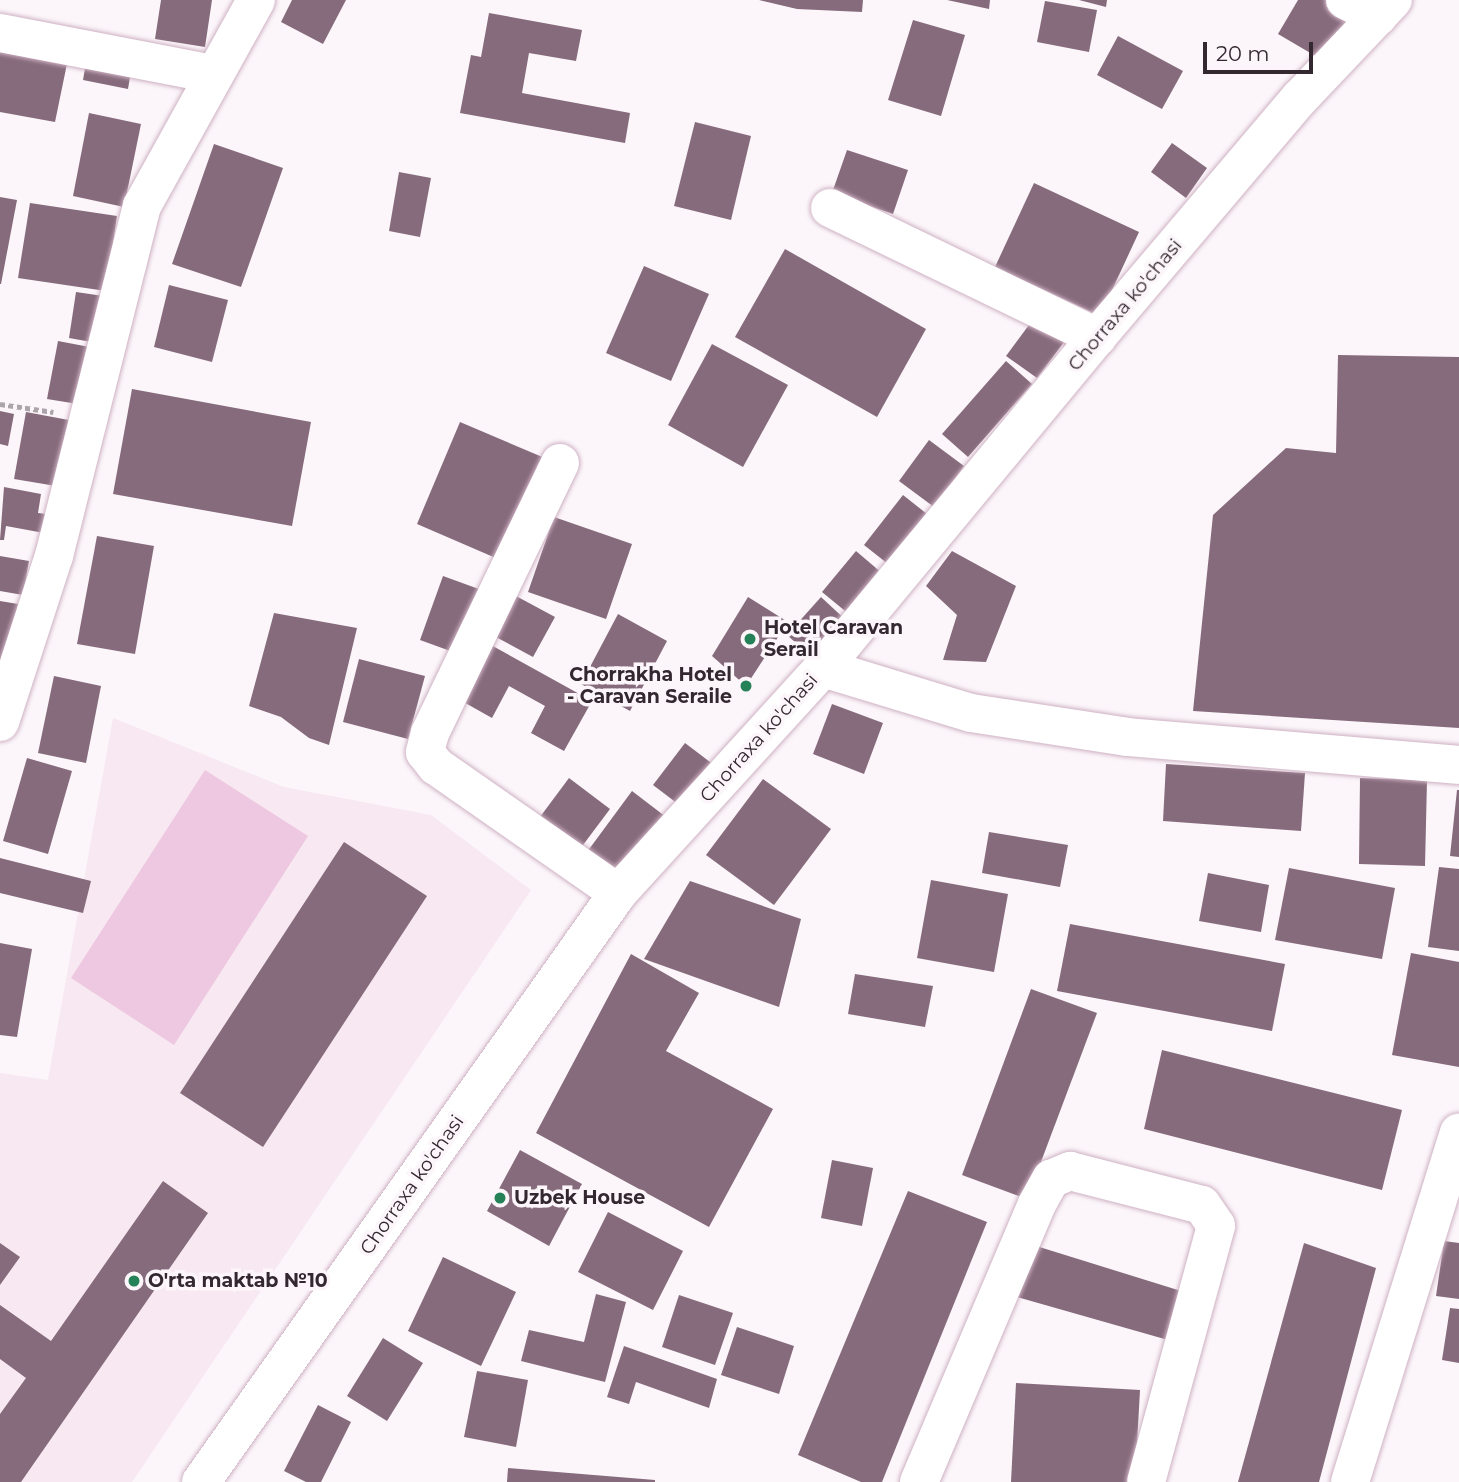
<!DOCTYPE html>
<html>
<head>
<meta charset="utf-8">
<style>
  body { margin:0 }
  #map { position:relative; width:1459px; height:1482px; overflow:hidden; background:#fcf6fa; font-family:Montserrat,sans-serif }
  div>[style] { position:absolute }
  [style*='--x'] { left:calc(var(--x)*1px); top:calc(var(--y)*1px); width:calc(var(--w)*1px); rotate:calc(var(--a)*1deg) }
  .built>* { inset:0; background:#f7e8f1 }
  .green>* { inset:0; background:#eec7e0 }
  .building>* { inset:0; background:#866b7c }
  .path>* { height:4.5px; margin-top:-2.25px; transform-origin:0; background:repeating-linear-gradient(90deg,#aca4a9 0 5px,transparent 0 8.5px) }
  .roads { filter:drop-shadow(0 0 2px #ceb1c3) drop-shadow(0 0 2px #ceb1c3) }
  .minor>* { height:38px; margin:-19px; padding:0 19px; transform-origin:19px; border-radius:19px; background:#fff }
  .dots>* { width:19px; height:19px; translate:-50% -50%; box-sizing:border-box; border:4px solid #fcf6fa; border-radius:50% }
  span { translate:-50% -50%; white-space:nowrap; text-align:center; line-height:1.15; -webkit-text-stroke:7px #fcf6fa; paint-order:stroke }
  .street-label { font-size:19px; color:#33282f }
  .poi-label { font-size:19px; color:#33282f; font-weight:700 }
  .left { translate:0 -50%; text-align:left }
  .right { translate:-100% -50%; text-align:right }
  .scale { position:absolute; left:1203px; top:42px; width:110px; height:32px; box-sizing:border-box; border:4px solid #33282f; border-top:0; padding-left:9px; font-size:21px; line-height:24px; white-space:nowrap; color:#33282f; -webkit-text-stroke:5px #fcf6fa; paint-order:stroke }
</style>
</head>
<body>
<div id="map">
  <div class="built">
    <div style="clip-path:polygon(113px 718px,284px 787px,431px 815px,531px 890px,132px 1482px,0 1482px,0 1073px,48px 1080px)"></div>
  </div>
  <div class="green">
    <div style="clip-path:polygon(205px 770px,308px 836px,174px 1045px,71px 978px)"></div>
  </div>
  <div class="building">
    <div style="clip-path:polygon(161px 0,212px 0,205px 47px,155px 39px)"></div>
    <div style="clip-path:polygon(292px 0,346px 0,323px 44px,281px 22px)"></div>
    <div style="clip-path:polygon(759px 0,863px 0,862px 12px,797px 9px)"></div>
    <div style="clip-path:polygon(947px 0,990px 0,989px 9px)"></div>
    <div style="clip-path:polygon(1079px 0,1107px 0,1106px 7px)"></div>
    <div style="clip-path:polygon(1298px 0,1330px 0,1352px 13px,1324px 61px,1278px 34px)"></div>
    <div style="clip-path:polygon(1045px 1px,1097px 10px,1089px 52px,1037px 42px)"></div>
    <div style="clip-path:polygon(489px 13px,582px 30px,576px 61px,529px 53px,522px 93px,630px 113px,625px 143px,460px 113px,471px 55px,481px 57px)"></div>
    <div style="clip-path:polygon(913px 20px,965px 35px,941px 116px,888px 100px)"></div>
    <div style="clip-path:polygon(1118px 36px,1183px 71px,1162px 109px,1097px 75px)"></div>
    <div style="clip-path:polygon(0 41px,69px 54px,55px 122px,0 112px)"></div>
    <div style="clip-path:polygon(88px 51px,133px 59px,128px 89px,83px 80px)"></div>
    <div style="clip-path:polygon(89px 113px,141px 124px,124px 207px,73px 196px)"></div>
    <div style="clip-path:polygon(695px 122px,751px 136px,731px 220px,674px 206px)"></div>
    <div style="clip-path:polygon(1172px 143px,1207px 168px,1186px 198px,1151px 172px)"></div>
    <div style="clip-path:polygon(214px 144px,283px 168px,241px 287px,172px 264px)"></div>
    <div style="clip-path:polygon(847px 150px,908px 170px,893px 214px,832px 193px)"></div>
    <div style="clip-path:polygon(399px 172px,431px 178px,420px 237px,389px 231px)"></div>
    <div style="clip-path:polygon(1034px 183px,1139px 232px,1100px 316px,995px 267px)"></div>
    <div style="clip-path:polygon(0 197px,17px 200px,1px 284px,0 284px)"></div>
    <div style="clip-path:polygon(30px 203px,117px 216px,106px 291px,18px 278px)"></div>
    <div style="clip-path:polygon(785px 249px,926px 329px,877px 417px,735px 337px)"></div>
    <div style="clip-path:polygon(644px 266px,709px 294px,671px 381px,606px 353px)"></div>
    <div style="clip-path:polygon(169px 285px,228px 300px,212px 362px,154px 347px)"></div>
    <div style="clip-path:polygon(76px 292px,110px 297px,103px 344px,69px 338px)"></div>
    <div style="clip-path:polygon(1037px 314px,1068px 337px,1037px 378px,1006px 356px)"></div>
    <div style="clip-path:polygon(58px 341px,100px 349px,90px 406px,47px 399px)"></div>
    <div style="clip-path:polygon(712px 344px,788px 385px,743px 467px,668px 425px)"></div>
    <div style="clip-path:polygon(1338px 355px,1459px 357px,1459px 728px,1193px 711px,1213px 515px,1286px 448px,1336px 453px)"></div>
    <div style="clip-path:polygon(1006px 361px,1032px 384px,968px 457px,942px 434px)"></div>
    <div style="clip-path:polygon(132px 389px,311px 422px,292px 526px,113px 494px)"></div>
    <div style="clip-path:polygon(0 411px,14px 414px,8px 446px,0 444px)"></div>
    <div style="clip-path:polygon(26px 412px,74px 421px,62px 487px,14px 479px)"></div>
    <div style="clip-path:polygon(460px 422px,547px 459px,505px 562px,417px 524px)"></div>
    <div style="clip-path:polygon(929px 440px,964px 466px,934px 507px,899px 481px)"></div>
    <div style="clip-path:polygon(4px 487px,41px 494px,38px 513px,46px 514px,44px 533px,6px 526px,4px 540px,0 540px)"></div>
    <div style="clip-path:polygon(903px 495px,927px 514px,888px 564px,864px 545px)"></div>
    <div style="clip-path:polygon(554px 517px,632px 544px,606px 619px,528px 592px)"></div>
    <div style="clip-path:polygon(97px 536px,154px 546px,135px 654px,77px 644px)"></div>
    <div style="clip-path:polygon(856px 551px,883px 574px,850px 615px,822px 592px)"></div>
    <div style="clip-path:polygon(952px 551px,1016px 586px,986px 662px,943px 660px,957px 615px,926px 586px)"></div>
    <div style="clip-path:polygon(0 556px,29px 561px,23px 595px,0 591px)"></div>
    <div style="clip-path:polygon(443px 576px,487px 592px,464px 656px,420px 640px)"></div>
    <div style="clip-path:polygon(516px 596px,555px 617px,533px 657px,494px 636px)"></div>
    <div style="clip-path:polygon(748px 597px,788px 622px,746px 686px,712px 656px)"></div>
    <div style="clip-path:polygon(821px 597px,849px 623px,815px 660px,787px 635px)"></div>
    <div style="clip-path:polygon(0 601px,18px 604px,6px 680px,0 679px)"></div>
    <div style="clip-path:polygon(274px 613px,357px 628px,329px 745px,309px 738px,281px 717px,249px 706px)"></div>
    <div style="clip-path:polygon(618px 614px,667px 641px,630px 711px,581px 684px)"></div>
    <div style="clip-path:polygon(491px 645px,592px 701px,564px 751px,531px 733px,545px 706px,509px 686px,492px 718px,460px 700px)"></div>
    <div style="clip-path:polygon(359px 659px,425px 676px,408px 739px,343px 722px)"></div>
    <div style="clip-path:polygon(54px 676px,101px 686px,86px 763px,38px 753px)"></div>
    <div style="clip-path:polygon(832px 704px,883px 723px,864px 774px,813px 754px)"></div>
    <div style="clip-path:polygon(685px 743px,714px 765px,682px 807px,653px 785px)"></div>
    <div style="clip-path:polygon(27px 758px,72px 771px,48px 854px,3px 841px)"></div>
    <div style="clip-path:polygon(1166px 764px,1305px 773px,1301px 831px,1163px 821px)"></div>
    <div style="clip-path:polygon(569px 778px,610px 809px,580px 849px,540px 817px)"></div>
    <div style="clip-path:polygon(1360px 778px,1427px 780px,1425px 866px,1359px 864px)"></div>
    <div style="clip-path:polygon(763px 779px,831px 829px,774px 905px,706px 855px)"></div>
    <div style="clip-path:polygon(1457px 790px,1459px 790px,1459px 857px,1450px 856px)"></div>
    <div style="clip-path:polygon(632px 791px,666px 817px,622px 878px,587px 852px)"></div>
    <div style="clip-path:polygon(989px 832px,1068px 845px,1060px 887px,982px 873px)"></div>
    <div style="clip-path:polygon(344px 842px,427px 896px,263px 1147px,180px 1093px)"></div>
    <div style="clip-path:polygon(0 858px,91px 881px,83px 913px,0 893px)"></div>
    <div style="clip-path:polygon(1439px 867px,1459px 869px,1459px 951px,1428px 947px)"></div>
    <div style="clip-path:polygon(1289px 868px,1395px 888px,1382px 959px,1275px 940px)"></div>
    <div style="clip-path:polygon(1208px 873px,1269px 885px,1261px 932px,1199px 921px)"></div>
    <div style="clip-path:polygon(931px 880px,1008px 894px,994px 972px,917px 958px)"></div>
    <div style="clip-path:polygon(690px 881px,801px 919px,779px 1007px,644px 959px)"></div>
    <div style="clip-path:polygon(1070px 924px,1285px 964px,1272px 1031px,1057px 991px)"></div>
    <div style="clip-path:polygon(0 943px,32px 949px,17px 1037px,0 1035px)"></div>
    <div style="clip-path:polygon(1411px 953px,1459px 962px,1459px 1067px,1392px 1055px)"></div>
    <div style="clip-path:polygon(631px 954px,699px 993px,666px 1051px,773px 1109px,709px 1227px,536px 1133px)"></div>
    <div style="clip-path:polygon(855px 974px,933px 986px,925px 1027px,848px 1014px)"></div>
    <div style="clip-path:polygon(1031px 989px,1097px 1013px,1027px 1199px,962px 1175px)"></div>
    <div style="clip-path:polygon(1162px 1050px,1402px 1110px,1382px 1190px,1144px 1129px)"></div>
    <div style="clip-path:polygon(520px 1150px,582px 1184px,549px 1246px,487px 1211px)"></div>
    <div style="clip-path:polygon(832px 1160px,873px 1168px,862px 1226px,821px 1218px)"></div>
    <div style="clip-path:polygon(163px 1181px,208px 1213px,21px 1482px,0 1482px,0 1414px,26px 1378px,0 1359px,0 1305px,51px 1341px)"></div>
    <div style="clip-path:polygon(908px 1191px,987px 1222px,882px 1482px,861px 1482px,798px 1455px)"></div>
    <div style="clip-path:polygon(608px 1212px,683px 1251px,653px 1310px,578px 1272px)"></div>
    <div style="clip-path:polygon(1444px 1241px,1459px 1243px,1459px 1299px,1436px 1296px)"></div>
    <div style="clip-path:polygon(0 1243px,20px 1257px,0 1285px)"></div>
    <div style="clip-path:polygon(1304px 1243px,1376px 1268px,1319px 1482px,1238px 1482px)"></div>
    <div style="clip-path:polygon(1033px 1245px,1181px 1291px,1168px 1340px,1017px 1297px)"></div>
    <div style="clip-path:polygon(443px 1257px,516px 1292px,481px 1366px,408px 1331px)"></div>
    <div style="clip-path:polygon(596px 1294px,626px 1302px,605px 1382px,521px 1361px,529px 1330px,584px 1342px)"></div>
    <div style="clip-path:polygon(679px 1295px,733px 1313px,715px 1365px,662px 1347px)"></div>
    <div style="clip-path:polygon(1450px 1308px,1459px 1309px,1459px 1363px,1442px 1360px)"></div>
    <div style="clip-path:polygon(737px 1327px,794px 1346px,779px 1394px,721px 1375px)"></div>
    <div style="clip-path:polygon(383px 1338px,423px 1363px,387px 1421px,347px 1396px)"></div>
    <div style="clip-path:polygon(624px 1346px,717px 1379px,709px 1408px,636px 1382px,629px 1404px,607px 1397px)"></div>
    <div style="clip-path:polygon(477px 1371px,528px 1380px,516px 1447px,464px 1437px)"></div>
    <div style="clip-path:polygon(1016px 1383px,1140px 1390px,1135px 1482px,1011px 1482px)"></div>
    <div style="clip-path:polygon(318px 1405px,351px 1422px,321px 1482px,306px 1482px,284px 1471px)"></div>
    <div style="clip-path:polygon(508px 1468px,655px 1480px,655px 1482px,507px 1482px)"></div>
  </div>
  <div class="path">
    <div style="--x:0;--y:404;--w:54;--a:8.6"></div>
  </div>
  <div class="roads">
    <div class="minor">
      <div style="--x:1345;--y:0;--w:37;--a:26"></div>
      <div style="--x:0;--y:33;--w:217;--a:10.9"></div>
      <div style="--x:830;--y:208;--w:297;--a:25.8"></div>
      <div style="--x:560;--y:463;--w:300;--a:115.7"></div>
      <div style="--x:430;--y:733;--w:20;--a:105"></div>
      <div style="--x:425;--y:752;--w:18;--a:52"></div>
      <div style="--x:436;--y:766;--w:222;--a:34.9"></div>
      <div style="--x:823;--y:668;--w:155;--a:16.9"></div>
      <div style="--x:971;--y:713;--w:158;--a:8.7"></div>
      <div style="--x:1127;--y:737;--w:333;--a:4.8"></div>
      <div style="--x:0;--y:722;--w:175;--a:-72"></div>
      <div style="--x:54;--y:556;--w:361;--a:-75.9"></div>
      <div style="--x:142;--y:206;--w:235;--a:-61"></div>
      <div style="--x:201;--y:1482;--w:722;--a:-54.7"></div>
      <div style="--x:618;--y:893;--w:304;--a:-47.7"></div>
      <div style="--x:823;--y:668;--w:430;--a:-50.4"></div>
      <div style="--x:1097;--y:337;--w:314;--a:-49.7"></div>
      <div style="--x:1300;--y:98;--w:135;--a:-46.5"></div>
      <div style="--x:919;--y:1482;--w:302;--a:-67"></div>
      <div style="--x:1037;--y:1204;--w:29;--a:-61"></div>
      <div style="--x:1051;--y:1179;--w:21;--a:-23"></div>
      <div style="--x:1070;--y:1171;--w:136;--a:14.4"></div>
      <div style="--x:1202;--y:1205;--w:25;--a:56"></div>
      <div style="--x:1216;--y:1226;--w:265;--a:105.3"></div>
      <div style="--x:1350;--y:1482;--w:366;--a:-72.7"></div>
    </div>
  </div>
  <div class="dots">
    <div style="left:750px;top:639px;background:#248158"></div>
    <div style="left:746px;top:686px;background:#248158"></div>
    <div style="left:500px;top:1198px;background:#248158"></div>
    <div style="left:134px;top:1281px;background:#248158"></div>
  </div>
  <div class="street-label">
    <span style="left:1125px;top:305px;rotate:-50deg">Chorraxa ko'chasi</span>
    <span style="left:759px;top:738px;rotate:-48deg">Chorraxa ko'chasi</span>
    <span style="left:412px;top:1185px;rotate:-55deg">Chorraxa ko'chasi</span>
  </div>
  <div class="poi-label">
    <span class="left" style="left:764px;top:639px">Hotel Caravan<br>Serail</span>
    <span class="right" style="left:732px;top:686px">Chorrakha Hotel<br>- Caravan Seraile</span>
    <span class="left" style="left:514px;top:1198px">Uzbek House</span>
    <span class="left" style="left:148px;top:1281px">O'rta maktab №10</span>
  </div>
  <div class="scale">20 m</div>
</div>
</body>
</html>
